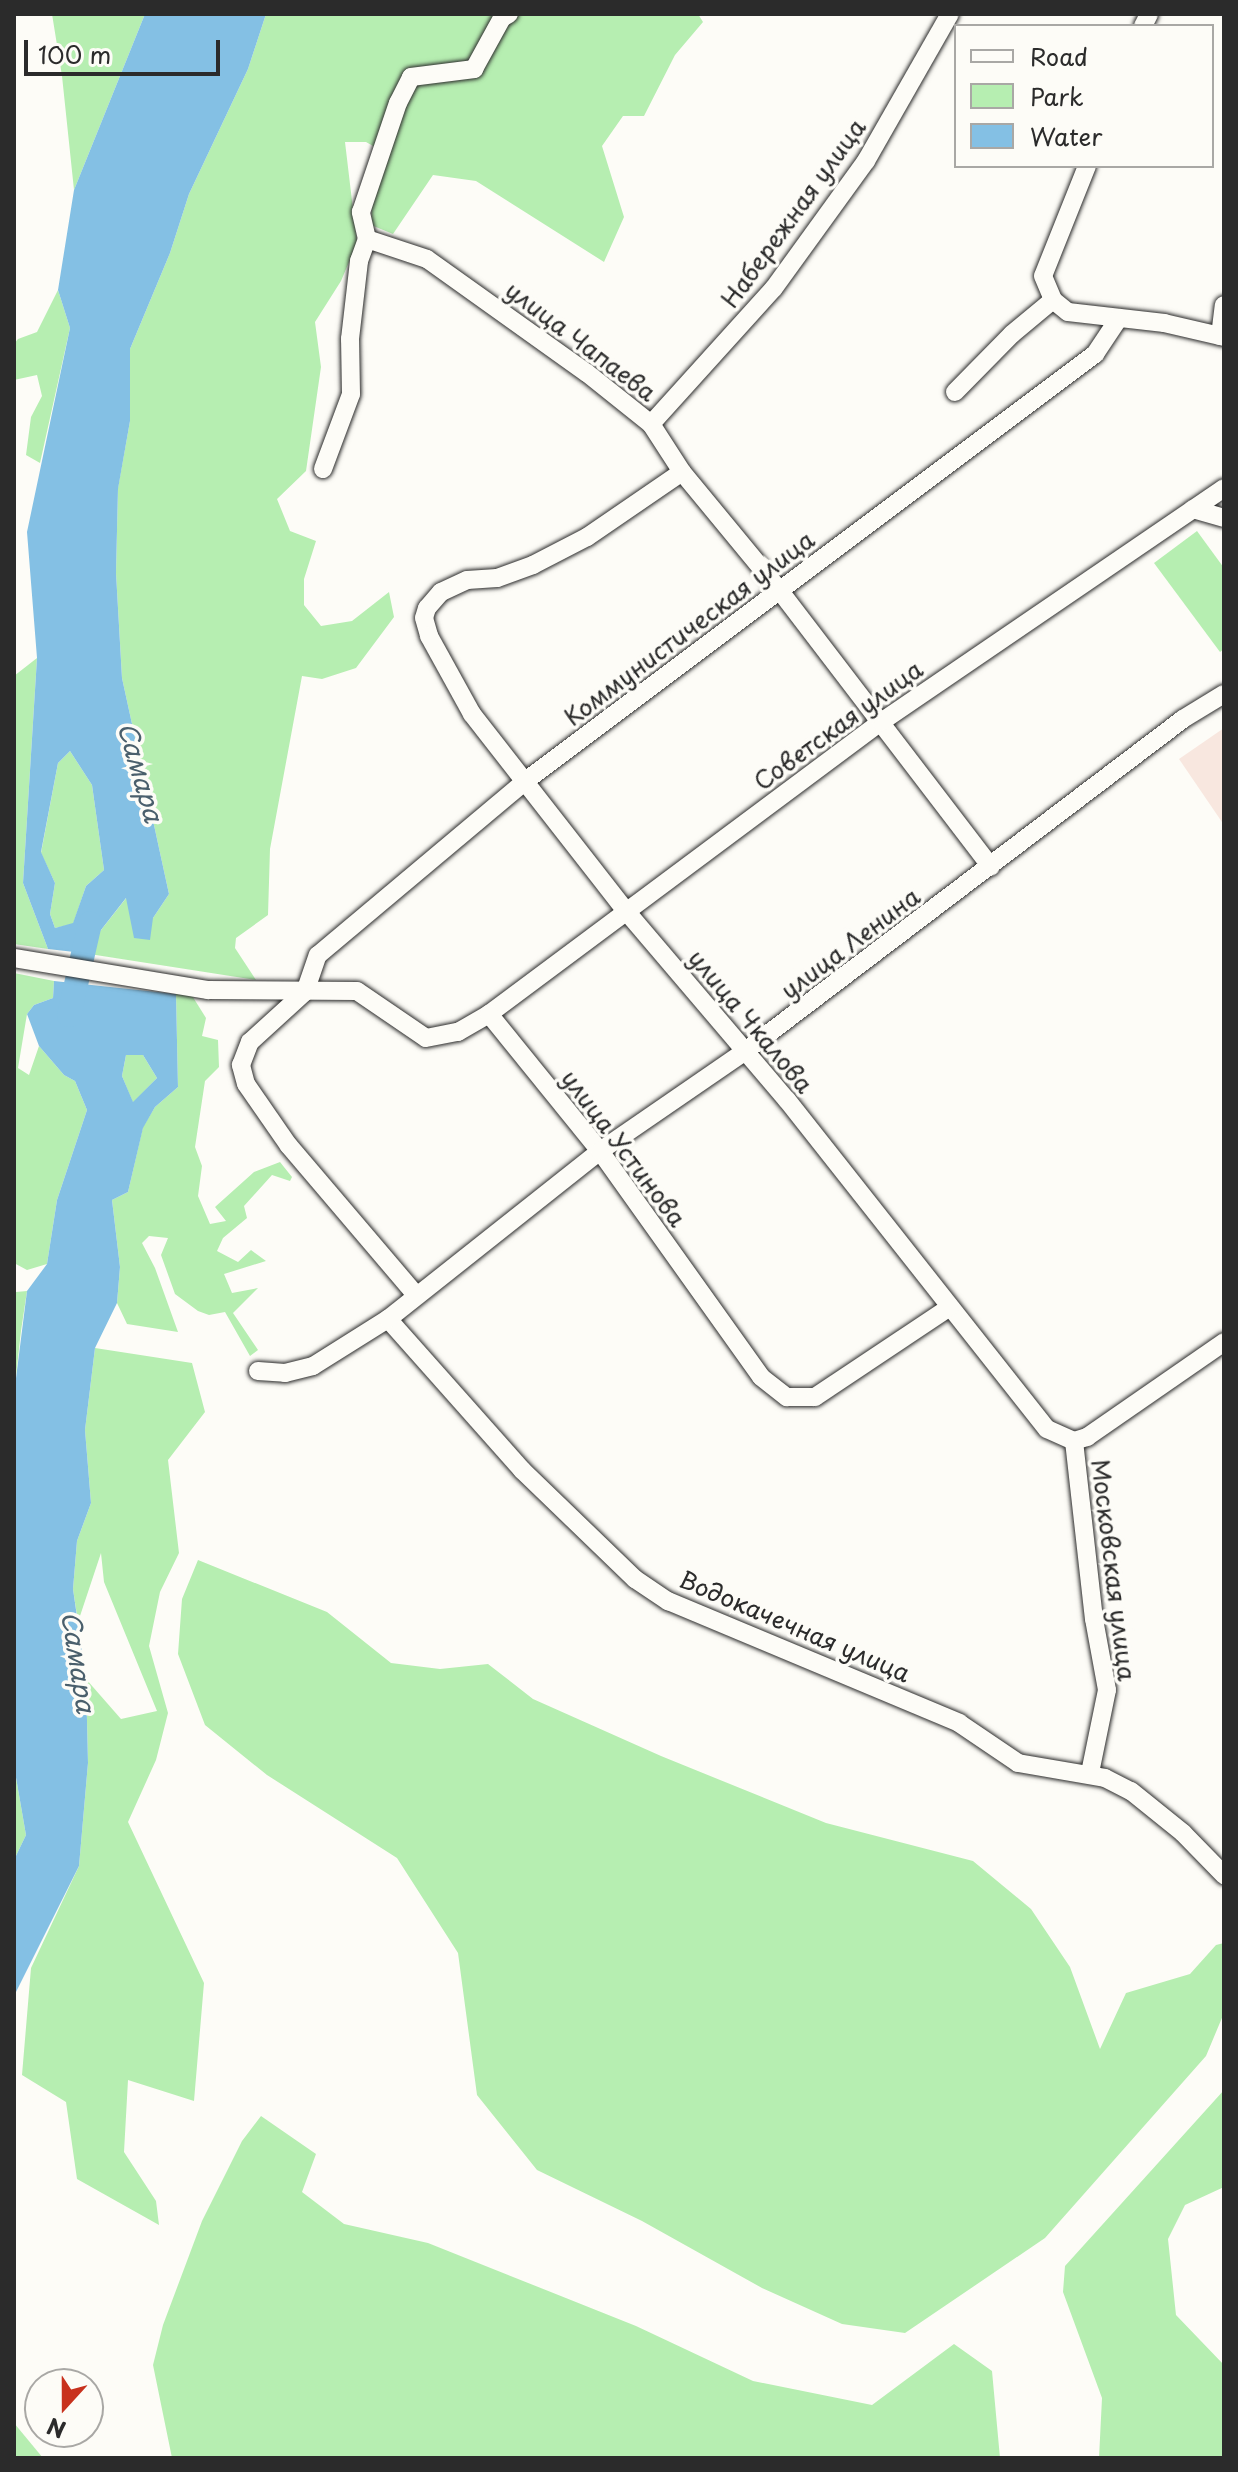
<!DOCTYPE html>
<html>
<head>
<meta charset="utf-8">
<style>
  body { margin:0 }
  #map { position:relative; width:1238px; height:2472px; overflow:hidden; background:#fdfcf7; font-family:"Playpen Sans",sans-serif }
  div>[style] { position:absolute }
  [style*='--x'] { left:calc(var(--x)*1px); top:calc(var(--y)*1px); width:calc(var(--w)*1px); rotate:calc(var(--a)*1deg) }
  .built>* { inset:0; background:#f8e7df }
  .green>* { inset:0; background:#b6eeb1 }
  .water>* { inset:0; background:#84c0e4 }
  .river>* { height:24px; margin:-12px; padding:0 12px; transform-origin:12px; border-radius:12px; background:#84c0e4 }
  .roads { filter:drop-shadow(0 0 2px #2b2b2b) drop-shadow(0 0 2px #2b2b2b) }
  .minor>* { height:18px; margin:-9px; padding:0 9px; transform-origin:9px; border-radius:9px; background:#fdfcf7 }
  span { translate:-50% -50%; white-space:nowrap; text-align:center; line-height:1.15; -webkit-text-stroke:7px #fdfcf7; paint-order:stroke }
  .street-label { font-size:24px; color:#2b2b2b }
  .water-label { font-size:26px; color:#4a5f6c; font-style:italic }
  .frame { position:absolute; inset:0; border:16px solid #2b2b2b; pointer-events:none }
  .legend { position:absolute; left:954px; top:24px; width:260px; height:144px; box-sizing:border-box; background:#fdfcf7; border:2px solid #a9a8a5; margin:0; padding:10px 14px; list-style:none; font-size:24px; color:#2b2b2b }
  .legend li { display:flex; align-items:center; gap:16px; height:40px }
  .legend b { width:40px; border:2px solid #a9a8a5 }
  .north { position:absolute; left:24px; top:2368px; width:80px; height:80px; box-sizing:border-box; background:#fdfcf7; border:2px solid #a9a8a5; border-radius:50%; rotate:201deg; font-size:22px; font-weight:700; line-height:32px; text-align:center; color:#2b2b2b }
  .north::after { content:''; display:block; margin:auto; width:28px; height:36px; background:#c8321e; clip-path:polygon(50% 0,100% 100%,50% 72%,0 100%) }
  .scale { position:absolute; left:24px; top:40px; width:196px; height:36px; box-sizing:border-box; border:4px solid #2b2b2b; border-top:0; padding-left:10px; font-size:24px; line-height:28px; white-space:nowrap; color:#2b2b2b; -webkit-text-stroke:6px #fdfcf7; paint-order:stroke }
</style>
</head>
<body>
<div id="map">
  <div class="built">
    <div style="clip-path:polygon(1224px 728px,1224px 825px,1179px 759px)"></div>
  </div>
  <div class="green">
    <div style="clip-path:polygon(52px 14px,145px 14px,74px 190px,62px 76px)"></div>
    <div style="clip-path:polygon(266px 14px,698px 14px,703px 22px,675px 55px,644px 116px,623px 116px,602px 146px,624px 217px,604px 262px,476px 181px,433px 175px,393px 234px,371px 225px,375px 147px,366px 142px,345px 142px,357px 243px,341px 281px,315px 322px,321px 367px,306px 471px,277px 499px,290px 531px,316px 541px,304px 579px,304px 605px,321px 626px,352px 621px,389px 592px,394px 617px,356px 668px,322px 679px,302px 676px,270px 849px,268px 915px,236px 938px,235px 948px,256px 980px,83px 953px,127px 897px,153px 918px,169px 894px,122px 678px,116px 573px,118px 488px,130px 421px,130px 349px,170px 253px,189px 194px,248px 69px)"></div>
    <div style="clip-path:polygon(58px 290px,70px 328px,40px 463px,26px 455px,31px 417px,42px 396px,37px 375px,14px 380px,14px 344px,18px 339px,37px 332px)"></div>
    <div style="clip-path:polygon(1197px 531px,1224px 568px,1224px 649px,1220px 652px,1154px 563px)"></div>
    <div style="clip-path:polygon(37px 658px,23px 883px,48px 949px,14px 944px,14px 676px)"></div>
    <div style="clip-path:polygon(70px 751px,92px 785px,104px 870px,86px 886px,73px 924px,55px 928px,50px 914px,55px 883px,41px 853px,58px 763px)"></div>
    <div style="clip-path:polygon(14px 973px,54px 981px,53px 998px,34px 1005px,27px 1014px,18px 1068px,29px 1075px,39px 1046px,64px 1075px,75px 1081px,87px 1110px,57px 1200px,47px 1264px,27px 1270px,14px 1263px)"></div>
    <div style="clip-path:polygon(176px 994px,191px 994px,206px 1018px,202px 1036px,218px 1040px,219px 1067px,205px 1081px,195px 1147px,202px 1166px,198px 1196px,210px 1224px,226px 1221px,215px 1207px,254px 1172px,280px 1162px,292px 1177px,290px 1181px,272px 1175px,244px 1206px,247px 1218px,223px 1238px,217px 1251px,238px 1262px,251px 1250px,266px 1261px,224px 1274px,232px 1293px,258px 1288px,233px 1313px,258px 1350px,250px 1356px,225px 1312px,209px 1315px,198px 1311px,175px 1294px,161px 1255px,168px 1238px,149px 1236px,142px 1243px,155px 1268px,178px 1332px,127px 1324px,117px 1303px,120px 1267px,112px 1200px,128px 1192px,143px 1127px,155px 1107px,178px 1087px)"></div>
    <div style="clip-path:polygon(126px 1055px,143px 1055px,157px 1078px,133px 1103px,122px 1076px)"></div>
    <div style="clip-path:polygon(27px 1291px,21px 1331px,14px 1394px,14px 1297px,16px 1292px)"></div>
    <div style="clip-path:polygon(95px 1348px,192px 1363px,205px 1412px,168px 1460px,179px 1553px,160px 1592px,149px 1646px,168px 1713px,156px 1760px,128px 1822px,204px 1983px,194px 2101px,128px 2080px,124px 2152px,156px 2201px,159px 2225px,77px 2179px,66px 2102px,22px 2075px,31px 1968px,79px 1866px,88px 1763px,86px 1679px,121px 1719px,157px 1711px,104px 1582px,101px 1553px,78px 1622px,73px 1589px,77px 1541px,91px 1503px,85px 1430px)"></div>
    <div style="clip-path:polygon(198px 1560px,327px 1612px,391px 1663px,440px 1669px,488px 1664px,533px 1699px,661px 1756px,826px 1823px,973px 1861px,1031px 1909px,1070px 1967px,1100px 2049px,1126px 1993px,1190px 1974px,1216px 1945px,1224px 1943px,1224px 2013px,1206px 2056px,1045px 2238px,905px 2333px,842px 2324px,762px 2288px,642px 2221px,537px 2170px,477px 2095px,458px 1953px,397px 1858px,267px 1775px,205px 1725px,178px 1654px,182px 1599px)"></div>
    <div style="clip-path:polygon(14px 1766px,26px 1835px,14px 1860px)"></div>
    <div style="clip-path:polygon(1224px 2090px,1224px 2187px,1185px 2205px,1168px 2239px,1176px 2315px,1224px 2365px,1224px 2458px,1099px 2458px,1102px 2398px,1063px 2292px,1065px 2266px)"></div>
    <div style="clip-path:polygon(261px 2116px,316px 2154px,302px 2192px,344px 2224px,428px 2243px,636px 2326px,753px 2381px,872px 2405px,954px 2344px,992px 2371px,1000px 2458px,172px 2458px,153px 2365px,163px 2325px,202px 2221px,242px 2141px)"></div>
    <div style="clip-path:polygon(14px 2423px,43px 2458px,14px 2458px)"></div>
  </div>
  <div class="water">
    <div style="clip-path:polygon(evenodd,145px 14px,266px 14px,248px 69px,189px 194px,170px 253px,130px 349px,130px 421px,118px 489px,116px 573px,122px 678px,169px 894px,153px 918px,150px 940px,134px 938px,126px 898px,83px 953px,48px 949px,23px 883px,37px 658px,27px 532px,70px 328px,58px 290px,74px 190px,145px 14px,70px 751px,92px 785px,104px 870px,86px 886px,73px 923px,55px 928px,50px 914px,55px 883px,41px 852px,58px 763px,70px 751px)"></div>
    <div style="clip-path:polygon(evenodd,54px 981px,176px 994px,178px 1087px,155px 1107px,143px 1128px,128px 1192px,112px 1200px,120px 1267px,117px 1303px,95px 1348px,85px 1430px,91px 1503px,77px 1541px,73px 1589px,86px 1679px,88px 1763px,79px 1866px,14px 1996px,14px 1860px,26px 1835px,14px 1766px,14px 1394px,27px 1291px,47px 1264px,57px 1200px,87px 1110px,75px 1081px,64px 1075px,39px 1046px,27px 1014px,34px 1005px,53px 998px,54px 981px,126px 1055px,143px 1055px,157px 1078px,133px 1102px,122px 1076px,126px 1055px)"></div>
  </div>
  <div class="river">
    <div style="--x:69;--y:1015;--w:94;--a:-77.1"></div>
  </div>
  <div class="roads">
    <div class="minor">
      <div style="--x:1143;--y:26;--w:13;--a:-63"></div>
      <div style="--x:1087;--y:166;--w:118;--a:111.8"></div>
      <div style="--x:1043;--y:276;--w:26;--a:67"></div>
      <div style="--x:1053;--y:300;--w:19;--a:39"></div>
      <div style="--x:1068;--y:312;--w:97;--a:6.5"></div>
      <div style="--x:1164;--y:323;--w:62;--a:13.1"></div>
      <div style="--x:367;--y:239;--w:63;--a:18.4"></div>
      <div style="--x:427;--y:259;--w:196;--a:35.5"></div>
      <div style="--x:587;--y:373;--w:82;--a:38.6"></div>
      <div style="--x:651;--y:424;--w:57;--a:57.1"></div>
      <div style="--x:682;--y:472;--w:154;--a:50.5"></div>
      <div style="--x:780;--y:591;--w:347;--a:52.6"></div>
      <div style="--x:367;--y:239;--w:28;--a:-103"></div>
      <div style="--x:361;--y:212;--w:115;--a:-71.3"></div>
      <div style="--x:398;--y:103;--w:29;--a:-63"></div>
      <div style="--x:411;--y:77;--w:64;--a:-7.2"></div>
      <div style="--x:474;--y:69;--w:58;--a:-61.2"></div>
      <div style="--x:502;--y:18;--w:8;--a:-30"></div>
      <div style="--x:1220;--y:336;--w:31;--a:-83"></div>
      <div style="--x:955;--y:392;--w:81;--a:-45.5"></div>
      <div style="--x:1012;--y:334;--w:53;--a:-39.7"></div>
      <div style="--x:651;--y:424;--w:183;--a:-47.9"></div>
      <div style="--x:774;--y:288;--w:157;--a:-54.1"></div>
      <div style="--x:866;--y:161;--w:169;--a:-60.3"></div>
      <div style="--x:323;--y:469;--w:80;--a:-69.5"></div>
      <div style="--x:351;--y:394;--w:55;--a:-91"></div>
      <div style="--x:350;--y:339;--w:79;--a:-83.4"></div>
      <div style="--x:359;--y:261;--w:23;--a:-70"></div>
      <div style="--x:682;--y:472;--w:115;--a:145.6"></div>
      <div style="--x:587;--y:537;--w:61;--a:152.6"></div>
      <div style="--x:533;--y:565;--w:38;--a:160"></div>
      <div style="--x:497;--y:578;--w:30;--a:176"></div>
      <div style="--x:467;--y:580;--w:29;--a:155"></div>
      <div style="--x:441;--y:592;--w:21;--a:131"></div>
      <div style="--x:427;--y:608;--w:10;--a:107"></div>
      <div style="--x:424;--y:618;--w:19;--a:74"></div>
      <div style="--x:429;--y:636;--w:89;--a:61.1"></div>
      <div style="--x:472;--y:714;--w:250;--a:52"></div>
      <div style="--x:626;--y:911;--w:248;--a:49.6"></div>
      <div style="--x:787;--y:1100;--w:419;--a:51.7"></div>
      <div style="--x:1047;--y:1429;--w:30;--a:24"></div>
      <div style="--x:1193;--y:509;--w:32;--a:16"></div>
      <div style="--x:14;--y:958;--w:197;--a:9.4"></div>
      <div style="--x:208;--y:990;--w:149;--a:0.4"></div>
      <div style="--x:357;--y:991;--w:83;--a:34.3"></div>
      <div style="--x:426;--y:1038;--w:33;--a:-11"></div>
      <div style="--x:458;--y:1032;--w:36;--a:-30"></div>
      <div style="--x:489;--y:1014;--w:489;--a:-36.7"></div>
      <div style="--x:881;--y:722;--w:415;--a:-34.3"></div>
      <div style="--x:489;--y:1014;--w:176;--a:51"></div>
      <div style="--x:600;--y:1151;--w:277;--a:54.5"></div>
      <div style="--x:761;--y:1377;--w:33;--a:38"></div>
      <div style="--x:787;--y:1397;--w:28;--a:0"></div>
      <div style="--x:815;--y:1397;--w:162;--a:-33.7"></div>
      <div style="--x:416;--y:1295;--w:196;--a:-130.4"></div>
      <div style="--x:289;--y:1146;--w:75;--a:-124.7"></div>
      <div style="--x:246;--y:1084;--w:20;--a:-105"></div>
      <div style="--x:241;--y:1065;--w:25;--a:-69"></div>
      <div style="--x:250;--y:1042;--w:74;--a:-42.3"></div>
      <div style="--x:305;--y:992;--w:39;--a:-71"></div>
      <div style="--x:318;--y:955;--w:269;--a:-40"></div>
      <div style="--x:524;--y:782;--w:714;--a:-36.85"></div>
      <div style="--x:1095;--y:354;--w:43;--a:-56.3"></div>
      <div style="--x:388;--y:1319;--w:202;--a:48.4"></div>
      <div style="--x:522;--y:1470;--w:157;--a:44"></div>
      <div style="--x:635;--y:1579;--w:40;--a:34"></div>
      <div style="--x:668;--y:1601;--w:316;--a:22.7"></div>
      <div style="--x:959;--y:1723;--w:71;--a:34.1"></div>
      <div style="--x:1018;--y:1763;--w:88;--a:9.8"></div>
      <div style="--x:1105;--y:1778;--w:29;--a:27"></div>
      <div style="--x:1131;--y:1791;--w:67;--a:38.9"></div>
      <div style="--x:1183;--y:1833;--w:59;--a:45.7"></div>
      <div style="--x:258;--y:1371;--w:27;--a:4"></div>
      <div style="--x:285;--y:1373;--w:29;--a:-14"></div>
      <div style="--x:313;--y:1366;--w:89;--a:-32.1"></div>
      <div style="--x:388;--y:1319;--w:270;--a:-38.4"></div>
      <div style="--x:600;--y:1151;--w:175;--a:-34.5"></div>
      <div style="--x:744;--y:1052;--w:551;--a:-37.18"></div>
      <div style="--x:1183;--y:719;--w:48;--a:-31.4"></div>
      <div style="--x:1074;--y:1441;--w:179;--a:83.6"></div>
      <div style="--x:1094;--y:1619;--w:72;--a:79.6"></div>
      <div style="--x:1107;--y:1690;--w:85;--a:101.6"></div>
      <div style="--x:1074;--y:1441;--w:14;--a:-17"></div>
      <div style="--x:1087;--y:1437;--w:167;--a:-34.7"></div>
    </div>
  </div>
  <div class="street-label">
    <span style="left:793px;top:213px;rotate:-54deg">Набережная улица</span>
    <span style="left:581px;top:341px;rotate:37deg">улица Чапаева</span>
    <span style="left:689px;top:628px;rotate:-37deg">Коммунистическая улица</span>
    <span style="left:838px;top:725px;rotate:-36deg">Советская улица</span>
    <span style="left:850px;top:943px;rotate:-37deg">улица Ленина</span>
    <span style="left:751px;top:1021px;rotate:50deg">улица Чкалова</span>
    <span style="left:624px;top:1148px;rotate:53deg">улица Устинова</span>
    <span style="left:1114px;top:1570px;rotate:83deg">Московская улица</span>
    <span style="left:795px;top:1626px;rotate:23deg">Водокачечная улица</span>
  </div>
  <div class="water-label">
    <span style="left:141px;top:772px;rotate:74deg">Самара</span>
    <span style="left:79px;top:1662px;rotate:81deg">Самара</span>
  </div>
  <div class="frame"></div>
  <ul class="legend">
  <li><b style="height:10px;background:#fdfcf7"></b>Road</li>
  <li><b style="height:22px;background:#b6eeb1"></b>Park</li>
  <li><b style="height:22px;background:#84c0e4"></b>Water</li>
  </ul>
  <div class="north">N</div>
  <div class="scale">100 m</div>
</div>
</body>
</html>
